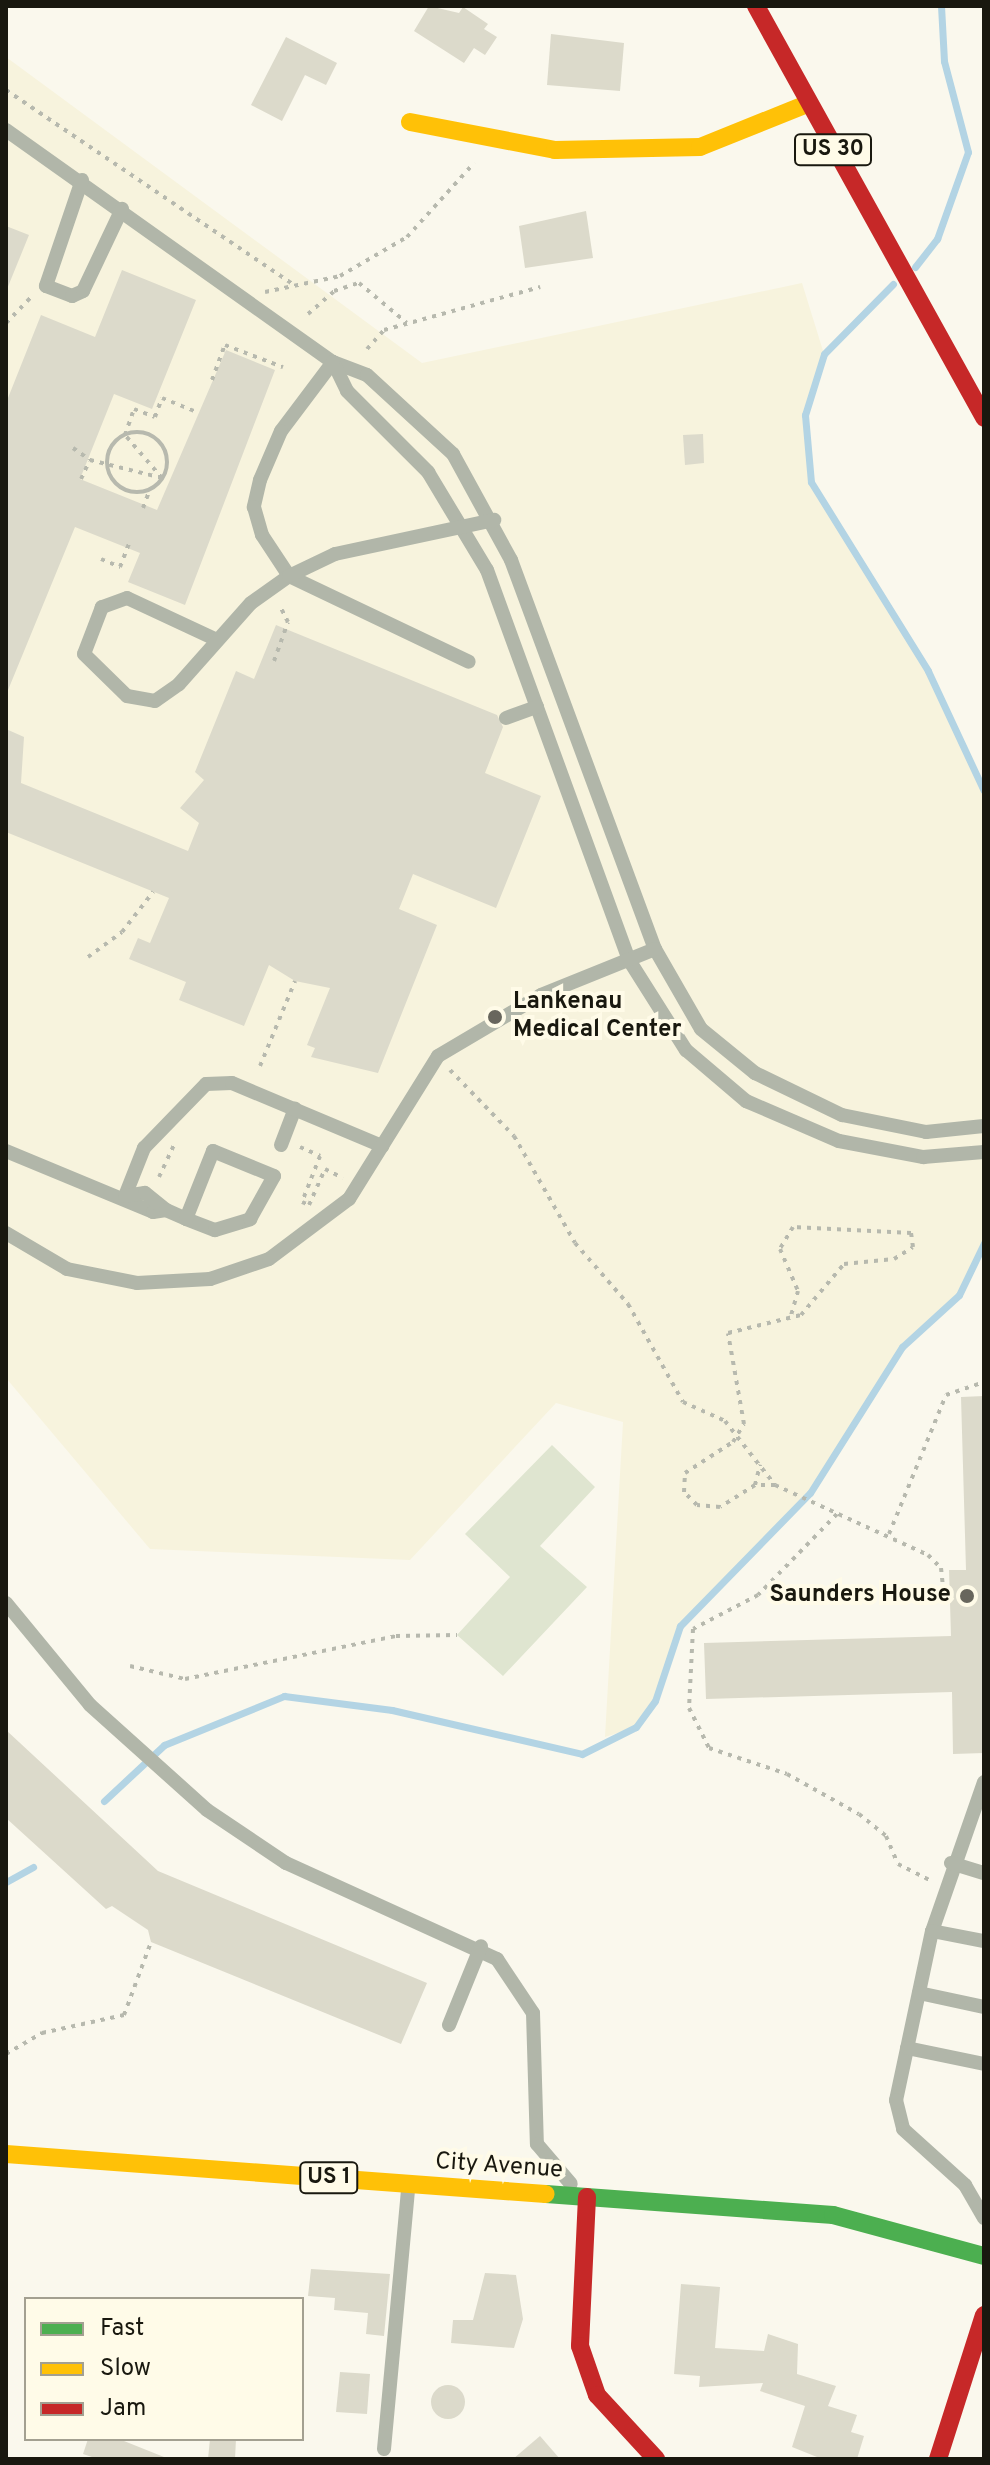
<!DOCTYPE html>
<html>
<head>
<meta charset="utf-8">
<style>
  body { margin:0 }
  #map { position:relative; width:990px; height:2465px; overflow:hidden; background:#faf8ed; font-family:Overpass,sans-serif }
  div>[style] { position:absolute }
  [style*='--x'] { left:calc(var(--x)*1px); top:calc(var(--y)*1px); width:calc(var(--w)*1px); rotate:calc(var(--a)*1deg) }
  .built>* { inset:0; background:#f7f3dd }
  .green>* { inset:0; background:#dfe5d0 }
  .stream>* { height:7px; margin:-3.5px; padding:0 3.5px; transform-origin:3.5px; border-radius:3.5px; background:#b3d4e4 }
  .building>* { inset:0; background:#dcdacb }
  .round { border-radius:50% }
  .path>* { height:4px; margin-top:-2px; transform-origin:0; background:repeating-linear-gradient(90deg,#b7b9ae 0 4px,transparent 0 10px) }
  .path>.ring { margin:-2px; padding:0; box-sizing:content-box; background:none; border:4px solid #b7b9ae; border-radius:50% }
  .lane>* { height:14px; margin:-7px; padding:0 7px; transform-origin:7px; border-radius:7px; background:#b1b6a9 }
  .fast>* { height:18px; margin:-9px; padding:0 9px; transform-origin:9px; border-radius:9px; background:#4caf50 }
  .slow>* { height:18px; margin:-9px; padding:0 9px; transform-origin:9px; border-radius:9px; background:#ffc107 }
  .jam>* { height:18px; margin:-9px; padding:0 9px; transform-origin:9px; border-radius:9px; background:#c62828 }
  .dots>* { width:22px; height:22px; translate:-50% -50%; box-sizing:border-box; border:4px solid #fffbe8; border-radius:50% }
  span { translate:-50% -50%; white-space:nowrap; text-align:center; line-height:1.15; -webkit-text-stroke:8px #fffbe8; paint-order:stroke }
  .shield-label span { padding:2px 6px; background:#fffbe8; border:2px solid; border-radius:6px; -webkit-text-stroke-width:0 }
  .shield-label { font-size:22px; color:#19180f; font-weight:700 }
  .poi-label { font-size:24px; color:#19180f; font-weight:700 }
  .left { translate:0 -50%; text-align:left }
  .right { translate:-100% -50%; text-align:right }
  .street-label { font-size:24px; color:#19180f }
  .frame { position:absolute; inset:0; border:8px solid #19180f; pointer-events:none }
  .legend { position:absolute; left:24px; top:2297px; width:280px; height:144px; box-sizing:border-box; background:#fffbe8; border:2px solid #a3a091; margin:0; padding:10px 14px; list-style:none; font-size:24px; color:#19180f }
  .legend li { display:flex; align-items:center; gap:16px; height:40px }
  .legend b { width:40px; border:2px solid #a3a091 }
</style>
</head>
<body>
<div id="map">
  <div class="built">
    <div style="clip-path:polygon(6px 57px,422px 363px,802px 283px,824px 354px,805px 415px,811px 482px,928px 671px,984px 791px,984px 1243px,959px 1295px,902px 1347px,810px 1493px,681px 1626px,655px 1701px,636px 1727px,605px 1737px,623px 1422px,556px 1403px,410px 1560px,150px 1549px,6px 1378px)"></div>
  </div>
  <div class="green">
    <div style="clip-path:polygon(552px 1445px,595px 1487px,540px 1546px,587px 1587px,503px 1676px,457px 1635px,510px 1577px,465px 1534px)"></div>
  </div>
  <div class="stream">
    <div style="--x:915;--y:267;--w:36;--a:-52"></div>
    <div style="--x:937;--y:239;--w:92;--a:-70.4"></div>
    <div style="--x:968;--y:152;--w:94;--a:-104.8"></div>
    <div style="--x:944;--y:61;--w:55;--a:-93.1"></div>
    <div style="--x:893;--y:284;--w:98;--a:134.6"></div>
    <div style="--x:824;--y:354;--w:64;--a:107.3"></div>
    <div style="--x:805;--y:415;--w:67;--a:84.9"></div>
    <div style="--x:811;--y:482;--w:222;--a:58.2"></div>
    <div style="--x:928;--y:671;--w:132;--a:65"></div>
    <div style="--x:104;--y:1801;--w:82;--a:-43"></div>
    <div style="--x:164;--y:1745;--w:130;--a:-22.2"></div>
    <div style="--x:284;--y:1696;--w:109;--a:7.4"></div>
    <div style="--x:392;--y:1710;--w:195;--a:13"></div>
    <div style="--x:582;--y:1754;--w:60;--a:-26.6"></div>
    <div style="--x:636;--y:1727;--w:32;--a:-54"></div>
    <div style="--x:655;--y:1701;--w:79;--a:-71.6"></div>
    <div style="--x:680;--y:1626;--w:186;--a:-45.7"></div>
    <div style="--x:810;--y:1493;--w:173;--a:-57.8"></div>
    <div style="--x:902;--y:1347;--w:77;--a:-42.4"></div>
    <div style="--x:959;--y:1295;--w:58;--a:-64.3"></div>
    <div style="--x:6;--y:1882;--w:31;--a:-29"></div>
  </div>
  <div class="building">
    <div style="clip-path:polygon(429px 6px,459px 13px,463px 7px,488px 24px,484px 29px,497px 37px,485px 55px,474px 48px,464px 63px,414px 31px)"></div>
    <div style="clip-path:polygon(551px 34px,624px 43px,620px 91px,547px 85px)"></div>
    <div style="clip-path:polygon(286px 37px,337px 63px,326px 85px,305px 75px,282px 121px,251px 105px)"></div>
    <div style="clip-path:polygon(586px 211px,593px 258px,525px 268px,519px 226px)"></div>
    <div style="clip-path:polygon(6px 226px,29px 235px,7px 289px,6px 289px)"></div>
    <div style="clip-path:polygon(122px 270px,196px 300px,152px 409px,114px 394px,80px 479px,157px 510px,226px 350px,275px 370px,185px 605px,128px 582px,140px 553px,75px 527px,6px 695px,6px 403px,41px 315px,95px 337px)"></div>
    <div style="clip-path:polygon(703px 434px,704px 463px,685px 465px,683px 435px)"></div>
    <div style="clip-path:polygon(276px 625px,497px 715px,503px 727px,485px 773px,541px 796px,496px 908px,413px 874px,399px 909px,437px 925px,378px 1073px,311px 1057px,315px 1048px,307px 1045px,330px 988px,295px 981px,269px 965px,244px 1026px,179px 1000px,186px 982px,129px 959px,138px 938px,150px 943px,169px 898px,6px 832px,6px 729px,24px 737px,21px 783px,188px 851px,199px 823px,180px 808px,204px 780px,195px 772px,236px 671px,254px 679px)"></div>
    <div style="clip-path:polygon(984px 1396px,984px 1753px,953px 1754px,952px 1692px,706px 1699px,704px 1643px,951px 1636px,949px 1570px,966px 1570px,961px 1397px)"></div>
    <div style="clip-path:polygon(6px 1730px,158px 1871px,427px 1983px,401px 2044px,151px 1942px,148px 1930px,112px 1906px,106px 1909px,6px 1818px)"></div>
    <div style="clip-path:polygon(311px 2269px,390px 2274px,384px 2336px,366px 2334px,368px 2313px,334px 2310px,335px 2298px,308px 2296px)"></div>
    <div style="clip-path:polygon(485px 2273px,516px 2275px,523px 2319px,514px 2348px,451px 2343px,453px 2320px,473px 2320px)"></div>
    <div style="clip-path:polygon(681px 2284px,720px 2287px,715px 2348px,764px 2351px,768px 2334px,798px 2344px,797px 2374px,836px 2386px,828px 2406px,857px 2415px,851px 2432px,864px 2436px,857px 2459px,822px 2459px,792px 2447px,805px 2406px,760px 2391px,763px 2383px,699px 2387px,700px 2376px,674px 2374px)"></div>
    <div style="clip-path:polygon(340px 2372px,370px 2374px,367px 2414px,336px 2412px)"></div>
    <div class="round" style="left:431px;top:2385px;width:34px;height:34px"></div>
    <div style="clip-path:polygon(540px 2436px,560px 2459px,513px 2459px)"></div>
    <div style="clip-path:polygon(88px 2439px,119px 2439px,169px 2459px,98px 2459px,83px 2454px)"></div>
    <div style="clip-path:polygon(210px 2439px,236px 2439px,235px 2459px,208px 2459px)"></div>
  </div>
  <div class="path">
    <div style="--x:6;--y:90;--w:349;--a:34.1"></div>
    <div style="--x:265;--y:292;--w:77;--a:-12"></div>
    <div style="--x:340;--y:276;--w:78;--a:-30.2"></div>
    <div style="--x:407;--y:237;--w:100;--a:-47.8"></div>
    <div style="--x:308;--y:314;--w:35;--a:-41"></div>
    <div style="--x:334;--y:291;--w:26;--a:-18"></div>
    <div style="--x:359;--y:283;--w:62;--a:39.8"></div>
    <div style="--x:6;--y:323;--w:35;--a:-46"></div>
    <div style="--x:367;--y:349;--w:25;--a:-48"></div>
    <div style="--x:384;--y:330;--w:162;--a:-15.4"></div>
    <div style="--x:212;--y:380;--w:37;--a:-70"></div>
    <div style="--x:225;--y:345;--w:62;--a:20.8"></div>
    <div class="ring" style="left:107px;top:432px;width:56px;height:56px"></div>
    <div style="--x:73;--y:448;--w:21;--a:35"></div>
    <div style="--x:90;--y:460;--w:74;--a:14"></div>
    <div style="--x:162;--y:478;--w:57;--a:-130.7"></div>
    <div style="--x:125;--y:435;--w:28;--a:-71"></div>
    <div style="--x:134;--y:409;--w:22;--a:21"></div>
    <div style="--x:155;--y:417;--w:20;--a:-70"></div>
    <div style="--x:162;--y:398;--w:38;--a:22"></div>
    <div style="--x:81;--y:479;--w:21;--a:-65"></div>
    <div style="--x:143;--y:508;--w:20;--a:-70"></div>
    <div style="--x:101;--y:559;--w:21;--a:23"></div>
    <div style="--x:120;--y:567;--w:26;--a:-69"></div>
    <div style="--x:274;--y:661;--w:41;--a:-70.3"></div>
    <div style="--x:288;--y:622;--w:18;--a:-117"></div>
    <div style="--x:88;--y:957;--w:42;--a:-36.3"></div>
    <div style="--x:122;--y:932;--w:51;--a:-52.2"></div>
    <div style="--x:260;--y:1066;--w:92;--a:-67.6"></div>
    <div style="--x:450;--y:1070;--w:92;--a:45.9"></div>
    <div style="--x:514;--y:1136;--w:123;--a:60.3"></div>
    <div style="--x:575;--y:1243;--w:81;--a:49"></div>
    <div style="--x:628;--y:1304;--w:112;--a:60.7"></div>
    <div style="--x:683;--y:1402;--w:46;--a:24.3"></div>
    <div style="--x:725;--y:1421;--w:81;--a:52"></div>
    <div style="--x:775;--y:1485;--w:168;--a:24.6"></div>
    <div style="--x:928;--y:1555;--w:18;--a:45"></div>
    <div style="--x:941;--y:1568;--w:38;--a:84"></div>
    <div style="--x:300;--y:1147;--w:22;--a:24"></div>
    <div style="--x:320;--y:1156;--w:49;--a:111.4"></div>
    <div style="--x:302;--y:1202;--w:8;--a:23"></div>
    <div style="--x:309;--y:1205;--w:39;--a:-66"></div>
    <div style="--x:325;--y:1169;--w:20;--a:27"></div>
    <div style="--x:159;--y:1177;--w:38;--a:-65"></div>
    <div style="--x:755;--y:1485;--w:21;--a:-76"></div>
    <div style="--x:775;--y:1485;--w:20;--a:180"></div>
    <div style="--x:755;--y:1485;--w:41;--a:147.8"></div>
    <div style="--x:720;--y:1507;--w:23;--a:-175"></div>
    <div style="--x:697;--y:1505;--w:18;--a:-135"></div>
    <div style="--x:684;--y:1492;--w:19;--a:-87"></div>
    <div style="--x:685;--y:1473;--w:57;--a:-32.9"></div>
    <div style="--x:733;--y:1442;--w:21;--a:-59"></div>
    <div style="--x:744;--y:1424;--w:92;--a:-100"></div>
    <div style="--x:728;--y:1333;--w:75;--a:-13.9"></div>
    <div style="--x:801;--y:1315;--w:67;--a:-49.9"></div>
    <div style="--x:844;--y:1264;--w:50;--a:-5.7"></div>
    <div style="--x:894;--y:1259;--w:22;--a:-32"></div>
    <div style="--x:913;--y:1247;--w:14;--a:-98"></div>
    <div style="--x:911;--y:1233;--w:118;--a:-177.1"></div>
    <div style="--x:793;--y:1227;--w:26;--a:121"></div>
    <div style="--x:780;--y:1249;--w:46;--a:66.8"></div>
    <div style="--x:798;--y:1291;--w:26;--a:106"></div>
    <div style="--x:837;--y:1514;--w:113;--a:134.3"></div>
    <div style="--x:758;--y:1595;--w:73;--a:152.4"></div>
    <div style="--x:693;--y:1629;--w:79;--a:92.9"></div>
    <div style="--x:689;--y:1708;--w:45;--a:63.4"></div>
    <div style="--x:709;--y:1748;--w:82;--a:18.4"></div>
    <div style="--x:787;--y:1774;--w:82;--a:29.1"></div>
    <div style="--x:859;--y:1814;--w:35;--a:39"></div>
    <div style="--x:886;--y:1836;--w:30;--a:67"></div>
    <div style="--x:898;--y:1864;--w:38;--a:27"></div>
    <div style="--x:889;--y:1534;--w:150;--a:-67.7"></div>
    <div style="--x:946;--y:1395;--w:40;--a:-18.9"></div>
    <div style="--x:130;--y:1666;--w:57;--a:13.3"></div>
    <div style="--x:185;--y:1679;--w:215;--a:-11.5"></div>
    <div style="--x:396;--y:1636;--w:61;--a:-0.9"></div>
    <div style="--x:6;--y:2054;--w:42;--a:-30.3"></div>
    <div style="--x:42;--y:2033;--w:84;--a:-12.4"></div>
    <div style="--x:124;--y:2015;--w:78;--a:-69.7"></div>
  </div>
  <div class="lane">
    <div style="--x:6;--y:130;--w:401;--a:35.4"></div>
    <div style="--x:333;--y:362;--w:36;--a:21"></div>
    <div style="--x:367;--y:375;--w:117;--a:42.6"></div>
    <div style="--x:453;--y:454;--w:121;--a:61.3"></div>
    <div style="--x:511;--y:560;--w:415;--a:69.7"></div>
    <div style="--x:655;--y:949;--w:92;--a:60.1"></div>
    <div style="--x:701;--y:1029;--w:70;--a:39.2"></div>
    <div style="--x:755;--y:1073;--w:97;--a:25.8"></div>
    <div style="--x:842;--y:1115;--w:86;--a:11.4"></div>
    <div style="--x:926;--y:1132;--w:58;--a:-5.9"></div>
    <div style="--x:82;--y:180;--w:112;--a:108.8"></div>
    <div style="--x:46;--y:286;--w:28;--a:21"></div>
    <div style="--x:72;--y:296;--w:12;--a:-24"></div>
    <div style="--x:83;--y:291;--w:91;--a:-64.6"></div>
    <div style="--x:333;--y:362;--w:32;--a:64"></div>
    <div style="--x:347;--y:391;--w:115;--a:45"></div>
    <div style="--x:428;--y:472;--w:114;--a:59"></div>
    <div style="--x:487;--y:570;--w:415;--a:70"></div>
    <div style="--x:629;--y:960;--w:107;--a:57.7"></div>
    <div style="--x:686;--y:1050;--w:79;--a:40.4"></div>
    <div style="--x:746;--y:1101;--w:101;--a:23.3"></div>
    <div style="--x:839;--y:1141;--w:86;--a:10.8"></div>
    <div style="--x:923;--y:1157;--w:61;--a:-4.7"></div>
    <div style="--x:333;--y:362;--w:86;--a:127"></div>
    <div style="--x:281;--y:431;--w:53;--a:113.2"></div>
    <div style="--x:260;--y:480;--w:28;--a:103"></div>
    <div style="--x:254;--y:507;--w:29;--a:74"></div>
    <div style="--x:262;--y:535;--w:49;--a:56.6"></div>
    <div style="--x:289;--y:576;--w:199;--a:25.5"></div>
    <div style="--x:215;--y:639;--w:97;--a:-155"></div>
    <div style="--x:127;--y:598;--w:27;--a:160"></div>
    <div style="--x:102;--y:607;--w:50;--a:111"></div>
    <div style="--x:84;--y:654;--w:60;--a:44.3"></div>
    <div style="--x:127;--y:696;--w:28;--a:10"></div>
    <div style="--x:155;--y:701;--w:29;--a:-35"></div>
    <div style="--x:179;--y:684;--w:108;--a:-48.4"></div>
    <div style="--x:251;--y:603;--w:47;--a:-35.4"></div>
    <div style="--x:289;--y:576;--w:51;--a:-25.6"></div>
    <div style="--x:335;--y:554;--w:163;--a:-12.1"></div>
    <div style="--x:506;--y:718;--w:33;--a:-20"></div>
    <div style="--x:281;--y:1145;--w:39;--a:-69"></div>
    <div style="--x:6;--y:1151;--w:159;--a:22.5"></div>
    <div style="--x:153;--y:1212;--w:13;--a:-9"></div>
    <div style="--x:125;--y:1196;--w:52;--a:-68.4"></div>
    <div style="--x:144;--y:1148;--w:89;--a:-45.9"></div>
    <div style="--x:206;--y:1084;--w:26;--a:-2"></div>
    <div style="--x:232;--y:1083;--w:163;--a:22.8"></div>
    <div style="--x:125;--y:1196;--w:20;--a:-9"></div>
    <div style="--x:145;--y:1193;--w:27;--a:39"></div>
    <div style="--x:166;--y:1210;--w:22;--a:24"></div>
    <div style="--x:186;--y:1219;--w:31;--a:21"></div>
    <div style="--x:215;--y:1230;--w:37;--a:-17"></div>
    <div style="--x:250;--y:1219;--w:49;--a:-60.8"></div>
    <div style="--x:274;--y:1176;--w:66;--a:-157.7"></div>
    <div style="--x:213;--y:1151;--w:73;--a:111.7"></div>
    <div style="--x:6;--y:1233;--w:71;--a:30.5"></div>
    <div style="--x:67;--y:1269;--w:71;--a:11.3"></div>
    <div style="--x:137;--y:1283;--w:73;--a:-3.1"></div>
    <div style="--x:210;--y:1279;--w:62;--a:-18.7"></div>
    <div style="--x:269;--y:1259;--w:100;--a:-36.9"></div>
    <div style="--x:349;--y:1199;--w:168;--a:-58.1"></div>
    <div style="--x:438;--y:1056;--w:120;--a:-30.6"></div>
    <div style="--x:541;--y:995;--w:123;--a:-22"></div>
    <div style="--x:6;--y:1603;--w:132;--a:50.5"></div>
    <div style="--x:90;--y:1705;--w:157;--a:41.9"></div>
    <div style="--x:207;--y:1810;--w:95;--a:33.9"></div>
    <div style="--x:286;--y:1863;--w:232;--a:24.5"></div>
    <div style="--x:497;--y:1959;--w:65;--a:56.3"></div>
    <div style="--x:533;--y:2013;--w:131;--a:88.3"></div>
    <div style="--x:537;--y:2144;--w:52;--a:49.6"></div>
    <div style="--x:984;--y:1782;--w:158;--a:109.2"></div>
    <div style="--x:932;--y:1931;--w:173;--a:102"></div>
    <div style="--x:896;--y:2100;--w:30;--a:76"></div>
    <div style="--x:903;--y:2129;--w:84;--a:42.1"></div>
    <div style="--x:965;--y:2185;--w:38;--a:60"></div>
    <div style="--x:951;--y:1863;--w:34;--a:17"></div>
    <div style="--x:932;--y:1931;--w:53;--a:10.9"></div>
    <div style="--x:919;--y:1993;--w:66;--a:12.2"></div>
    <div style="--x:449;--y:2025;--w:85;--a:-67.9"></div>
    <div style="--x:907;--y:2048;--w:79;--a:11.7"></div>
    <div style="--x:384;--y:2449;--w:261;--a:-84.7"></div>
  </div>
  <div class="fast">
    <div style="--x:546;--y:2194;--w:288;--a:4.2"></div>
    <div style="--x:833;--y:2215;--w:156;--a:15.2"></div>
  </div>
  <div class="slow">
    <div style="--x:410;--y:122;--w:148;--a:10.9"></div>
    <div style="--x:555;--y:150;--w:145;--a:-1.2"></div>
    <div style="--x:700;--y:147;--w:115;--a:-21.9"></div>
    <div style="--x:6;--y:2154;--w:541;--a:4.24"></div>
  </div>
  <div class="jam">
    <div style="--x:756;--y:6;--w:471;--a:61"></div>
    <div style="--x:587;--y:2197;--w:149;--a:92.7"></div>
    <div style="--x:580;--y:2346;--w:52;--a:70.9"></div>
    <div style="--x:597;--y:2395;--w:87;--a:47.3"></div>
    <div style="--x:938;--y:2459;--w:151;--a:-72.3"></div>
  </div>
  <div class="dots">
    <div style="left:495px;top:1017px;background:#68665d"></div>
    <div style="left:967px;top:1596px;background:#68665d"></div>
  </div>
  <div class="shield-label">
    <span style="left:833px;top:150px">US 30</span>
    <span style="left:329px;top:2178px">US 1</span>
  </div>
  <div class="poi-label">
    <span class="left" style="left:513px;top:1017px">Lankenau<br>Medical Center</span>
    <span class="right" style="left:951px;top:1596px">Saunders House</span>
  </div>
  <div class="street-label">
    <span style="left:499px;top:2167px;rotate:4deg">City Avenue</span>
  </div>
  <div class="frame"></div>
  <ul class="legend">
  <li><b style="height:10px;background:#4caf50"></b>Fast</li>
  <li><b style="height:10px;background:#ffc107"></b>Slow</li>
  <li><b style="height:10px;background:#c62828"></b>Jam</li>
  </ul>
</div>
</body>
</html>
